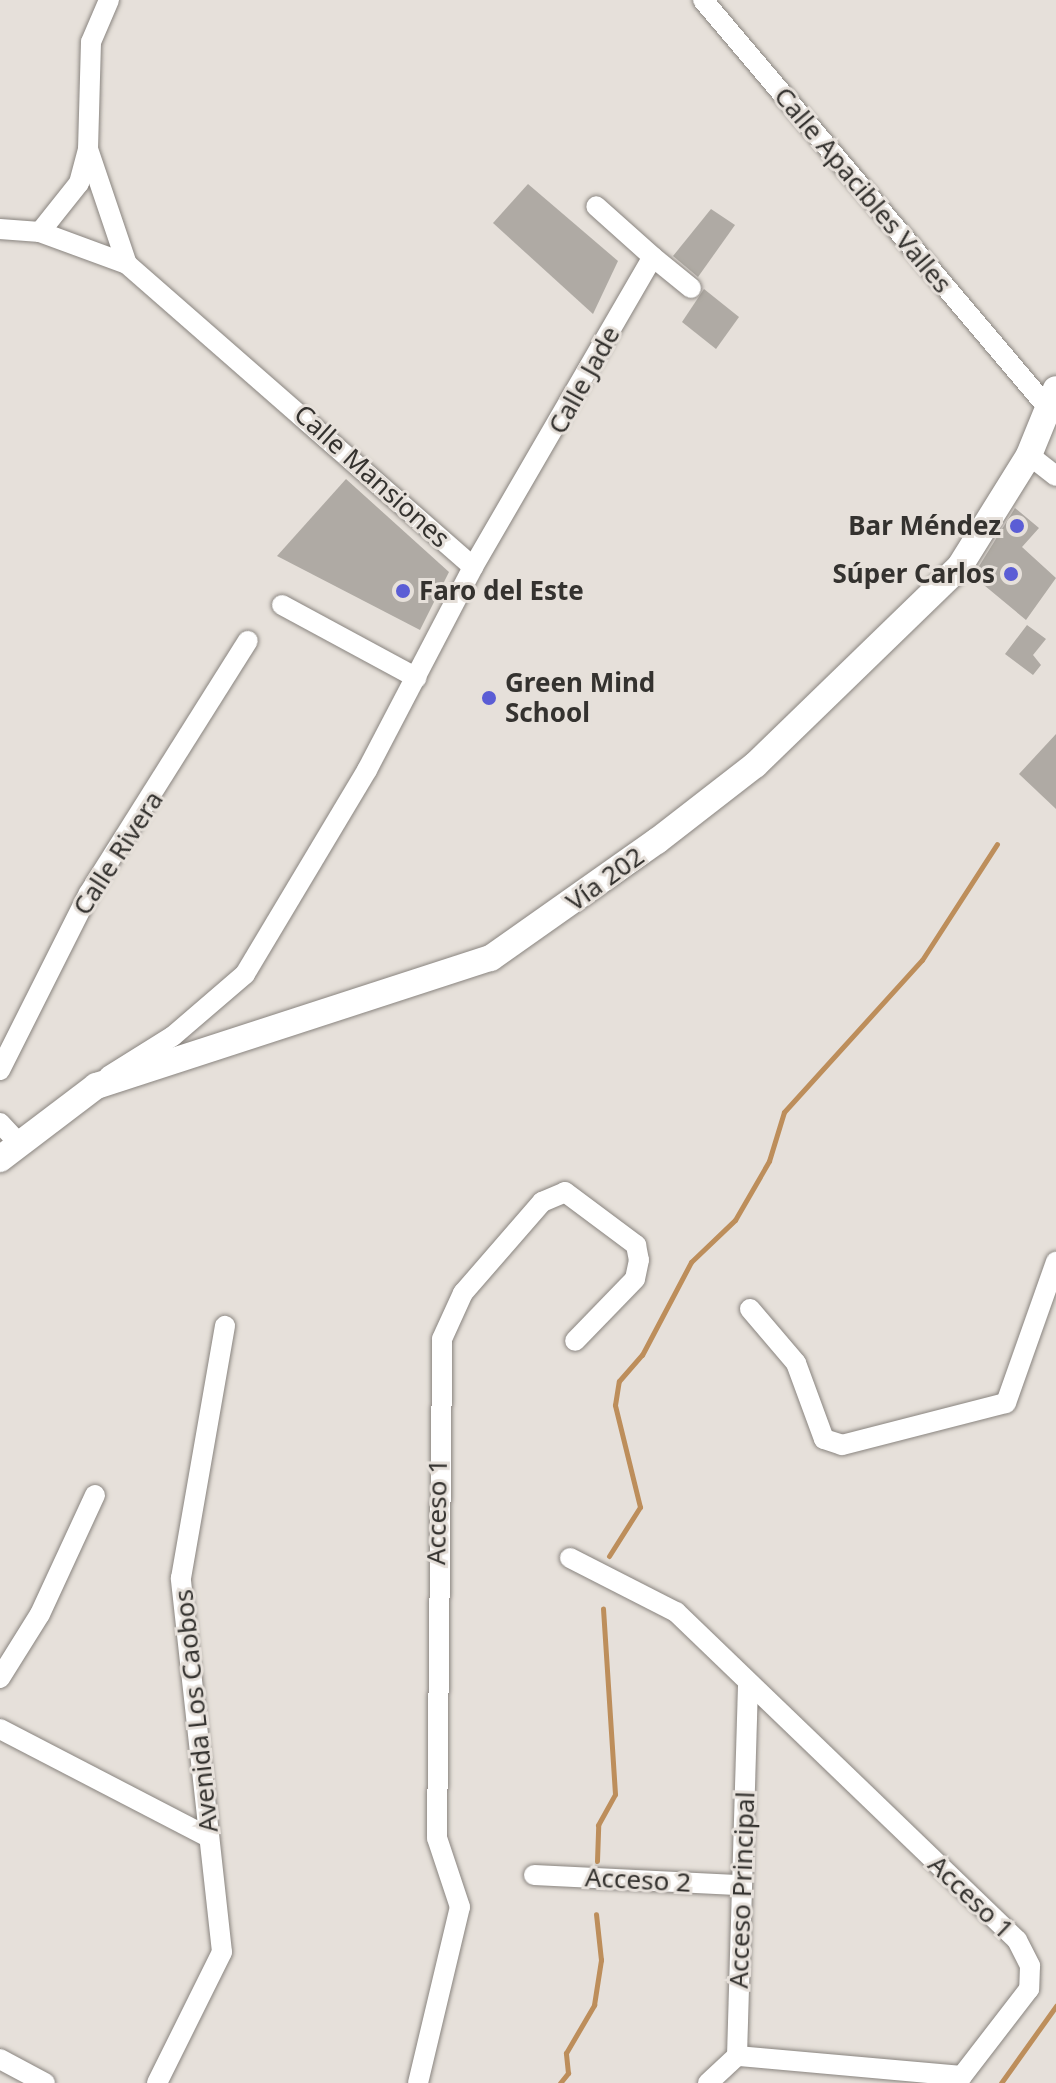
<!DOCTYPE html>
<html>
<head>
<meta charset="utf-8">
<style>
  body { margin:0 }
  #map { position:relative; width:1056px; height:2083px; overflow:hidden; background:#e6e0da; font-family:"Noto Sans",sans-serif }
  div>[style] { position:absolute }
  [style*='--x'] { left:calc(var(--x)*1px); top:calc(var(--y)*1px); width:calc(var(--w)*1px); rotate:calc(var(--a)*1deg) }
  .stream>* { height:5px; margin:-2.5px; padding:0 2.5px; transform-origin:2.5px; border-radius:2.5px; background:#bd8e5b }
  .building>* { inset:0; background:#afaaa4 }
  .roads { filter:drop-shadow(0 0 2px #89847f) drop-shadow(0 0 2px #89847f) }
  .minor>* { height:20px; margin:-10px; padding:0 10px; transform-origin:10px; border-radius:10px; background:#fff }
  .major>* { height:26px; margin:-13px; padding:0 13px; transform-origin:13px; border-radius:13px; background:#fff }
  .dots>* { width:22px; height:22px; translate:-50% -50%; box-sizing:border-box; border:4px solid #e6e0da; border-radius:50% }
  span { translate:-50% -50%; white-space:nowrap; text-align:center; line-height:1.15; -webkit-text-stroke:6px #e6e0da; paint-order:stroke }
  .street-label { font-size:26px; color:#34322f }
  .poi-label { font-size:26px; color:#34322f; font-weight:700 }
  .right { translate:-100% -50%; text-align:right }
  .left { translate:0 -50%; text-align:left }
</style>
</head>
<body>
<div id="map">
  <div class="stream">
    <div style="--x:609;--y:1556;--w:58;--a:-57.7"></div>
    <div style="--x:640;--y:1507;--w:105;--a:-103.8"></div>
    <div style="--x:615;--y:1405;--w:24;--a:-81"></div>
    <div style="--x:619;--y:1381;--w:35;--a:-49"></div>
    <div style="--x:642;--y:1355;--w:105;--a:-62.2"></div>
    <div style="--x:691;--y:1262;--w:61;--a:-43.7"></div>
    <div style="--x:735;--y:1220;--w:68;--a:-60"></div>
    <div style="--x:769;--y:1161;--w:51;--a:-73"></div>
    <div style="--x:784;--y:1112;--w:205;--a:-47.8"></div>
    <div style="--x:922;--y:960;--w:138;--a:-57.1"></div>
    <div style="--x:597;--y:1861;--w:36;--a:-88"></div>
    <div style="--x:598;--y:1825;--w:35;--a:-61"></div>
    <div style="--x:615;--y:1794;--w:186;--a:-93.7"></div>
    <div style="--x:560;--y:2083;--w:13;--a:-51"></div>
    <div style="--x:568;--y:2073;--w:20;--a:-96"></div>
    <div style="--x:566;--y:2053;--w:56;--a:-59.7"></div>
    <div style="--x:594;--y:2005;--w:46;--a:-81.2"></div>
    <div style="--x:601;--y:1960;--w:46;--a:-96.2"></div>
    <div style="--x:1001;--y:2083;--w:95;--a:-54.5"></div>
  </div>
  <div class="building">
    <div style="clip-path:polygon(528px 184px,618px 261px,593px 314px,493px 223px)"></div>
    <div style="clip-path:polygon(711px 209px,735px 225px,698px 277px,673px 256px)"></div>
    <div style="clip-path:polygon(704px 289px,739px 317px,716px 349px,682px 322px)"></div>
    <div style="clip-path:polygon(346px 479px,449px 572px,420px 630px,277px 556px)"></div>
    <div style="clip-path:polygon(1015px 508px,1039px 528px,1022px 547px,1056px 578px,1026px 620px,973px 576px)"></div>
    <div style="clip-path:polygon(1027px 625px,1046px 639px,1033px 655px,1041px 665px,1033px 675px,1005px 654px)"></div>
    <div style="clip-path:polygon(1056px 734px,1056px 809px,1019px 774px)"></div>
  </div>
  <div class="roads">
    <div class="minor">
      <div style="--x:109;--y:0;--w:46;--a:113.2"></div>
      <div style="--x:91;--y:42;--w:107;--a:91.6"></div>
      <div style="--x:88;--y:149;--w:121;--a:71.3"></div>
      <div style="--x:127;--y:264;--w:460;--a:41.2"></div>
      <div style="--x:703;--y:0;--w:534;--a:49.78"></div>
      <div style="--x:0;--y:229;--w:40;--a:4.3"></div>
      <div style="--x:40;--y:232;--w:93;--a:20.2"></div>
      <div style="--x:40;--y:232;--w:63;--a:-51.5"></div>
      <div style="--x:79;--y:183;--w:35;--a:-75"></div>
      <div style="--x:653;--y:257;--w:49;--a:39.2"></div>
      <div style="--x:1029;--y:455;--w:34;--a:38"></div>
      <div style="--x:282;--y:605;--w:153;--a:28.4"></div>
      <div style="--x:0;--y:1070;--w:198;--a:-63.3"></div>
      <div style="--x:89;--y:893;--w:298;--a:-57.8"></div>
      <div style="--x:109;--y:1076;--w:75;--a:-32"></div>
      <div style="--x:173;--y:1036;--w:95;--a:-40.7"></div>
      <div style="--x:245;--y:974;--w:238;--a:-59.1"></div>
      <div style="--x:367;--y:770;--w:229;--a:-62.4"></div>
      <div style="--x:473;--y:567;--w:358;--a:-59.9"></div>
      <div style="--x:653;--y:257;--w:76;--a:-138.2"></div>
      <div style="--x:0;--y:1123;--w:26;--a:47"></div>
      <div style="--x:750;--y:1309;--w:71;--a:49.6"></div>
      <div style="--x:796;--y:1363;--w:81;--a:69.8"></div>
      <div style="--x:824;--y:1439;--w:19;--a:18"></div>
      <div style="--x:842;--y:1445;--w:169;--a:-14.4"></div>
      <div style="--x:1006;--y:1403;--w:150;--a:-70.5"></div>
      <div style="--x:570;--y:1558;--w:119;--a:27"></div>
      <div style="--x:676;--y:1612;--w:473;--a:43.9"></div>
      <div style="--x:1017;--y:1940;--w:29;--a:63"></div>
      <div style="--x:1030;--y:1966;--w:23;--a:92"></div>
      <div style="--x:1029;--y:1989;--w:110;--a:127.6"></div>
      <div style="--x:962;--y:2076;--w:226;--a:-174.9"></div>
      <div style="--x:0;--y:1678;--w:75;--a:-58"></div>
      <div style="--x:40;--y:1614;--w:131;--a:-65.2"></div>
      <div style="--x:0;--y:1729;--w:234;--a:27.4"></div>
      <div style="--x:534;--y:1875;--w:208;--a:2.8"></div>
      <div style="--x:0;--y:2059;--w:51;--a:28.1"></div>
      <div style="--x:157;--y:2083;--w:146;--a:-63.6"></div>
      <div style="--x:222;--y:1952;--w:376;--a:-96.3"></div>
      <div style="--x:181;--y:1578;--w:256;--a:-80.1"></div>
      <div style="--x:418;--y:2083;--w:181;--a:-76.6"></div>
      <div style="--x:460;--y:1907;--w:73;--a:-108.4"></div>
      <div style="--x:437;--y:1838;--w:499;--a:-89.4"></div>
      <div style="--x:442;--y:1339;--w:51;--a:-65.5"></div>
      <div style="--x:463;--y:1293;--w:121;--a:-49"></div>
      <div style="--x:542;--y:1202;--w:25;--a:-23"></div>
      <div style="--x:565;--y:1192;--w:89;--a:36.7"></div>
      <div style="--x:636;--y:1245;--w:15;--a:79"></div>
      <div style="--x:639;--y:1260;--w:19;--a:102"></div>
      <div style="--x:635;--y:1279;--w:86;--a:134.1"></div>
      <div style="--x:708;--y:2083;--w:40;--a:-43"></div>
      <div style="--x:737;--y:2056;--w:371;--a:-88.3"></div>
    </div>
    <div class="major">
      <div style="--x:0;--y:1159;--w:121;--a:-37.2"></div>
      <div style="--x:96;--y:1086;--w:415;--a:-18"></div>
      <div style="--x:491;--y:958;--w:203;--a:-35.2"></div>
      <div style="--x:657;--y:841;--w:124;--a:-37.8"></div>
      <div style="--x:755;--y:765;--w:286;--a:-44.1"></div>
      <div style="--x:960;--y:566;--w:131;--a:-58.1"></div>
      <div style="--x:1029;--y:455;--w:71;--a:-67.8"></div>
    </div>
  </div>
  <div class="dots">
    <div style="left:1017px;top:526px;background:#5b5dd5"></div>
    <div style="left:1011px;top:574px;background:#5b5dd5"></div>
    <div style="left:403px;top:591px;background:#5b5dd5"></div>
    <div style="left:489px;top:698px;background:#5b5dd5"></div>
  </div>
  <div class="street-label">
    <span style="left:863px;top:190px;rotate:50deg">Calle Apacibles Valles</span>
    <span style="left:584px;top:380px;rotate:-61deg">Calle Jade</span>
    <span style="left:372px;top:476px;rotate:42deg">Calle Mansiones</span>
    <span style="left:118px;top:853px;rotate:-57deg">Calle Rivera</span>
    <span style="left:605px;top:879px;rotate:-36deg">Vía 202</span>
    <span style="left:437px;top:1512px;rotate:-89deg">Acceso 1</span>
    <span style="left:196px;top:1711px;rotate:-96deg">Avenida Los Caobos</span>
    <span style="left:638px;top:1880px;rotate:3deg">Acceso 2</span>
    <span style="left:742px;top:1890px;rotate:-88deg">Acceso Principal</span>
    <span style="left:971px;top:1897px;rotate:44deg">Acceso 1</span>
  </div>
  <div class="poi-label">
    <span class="right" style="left:1001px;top:526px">Bar Méndez</span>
    <span class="right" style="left:995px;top:574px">Súper Carlos</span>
    <span class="left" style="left:419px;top:591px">Faro del Este</span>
    <span class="left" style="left:505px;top:698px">Green Mind<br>School</span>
  </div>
</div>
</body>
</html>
